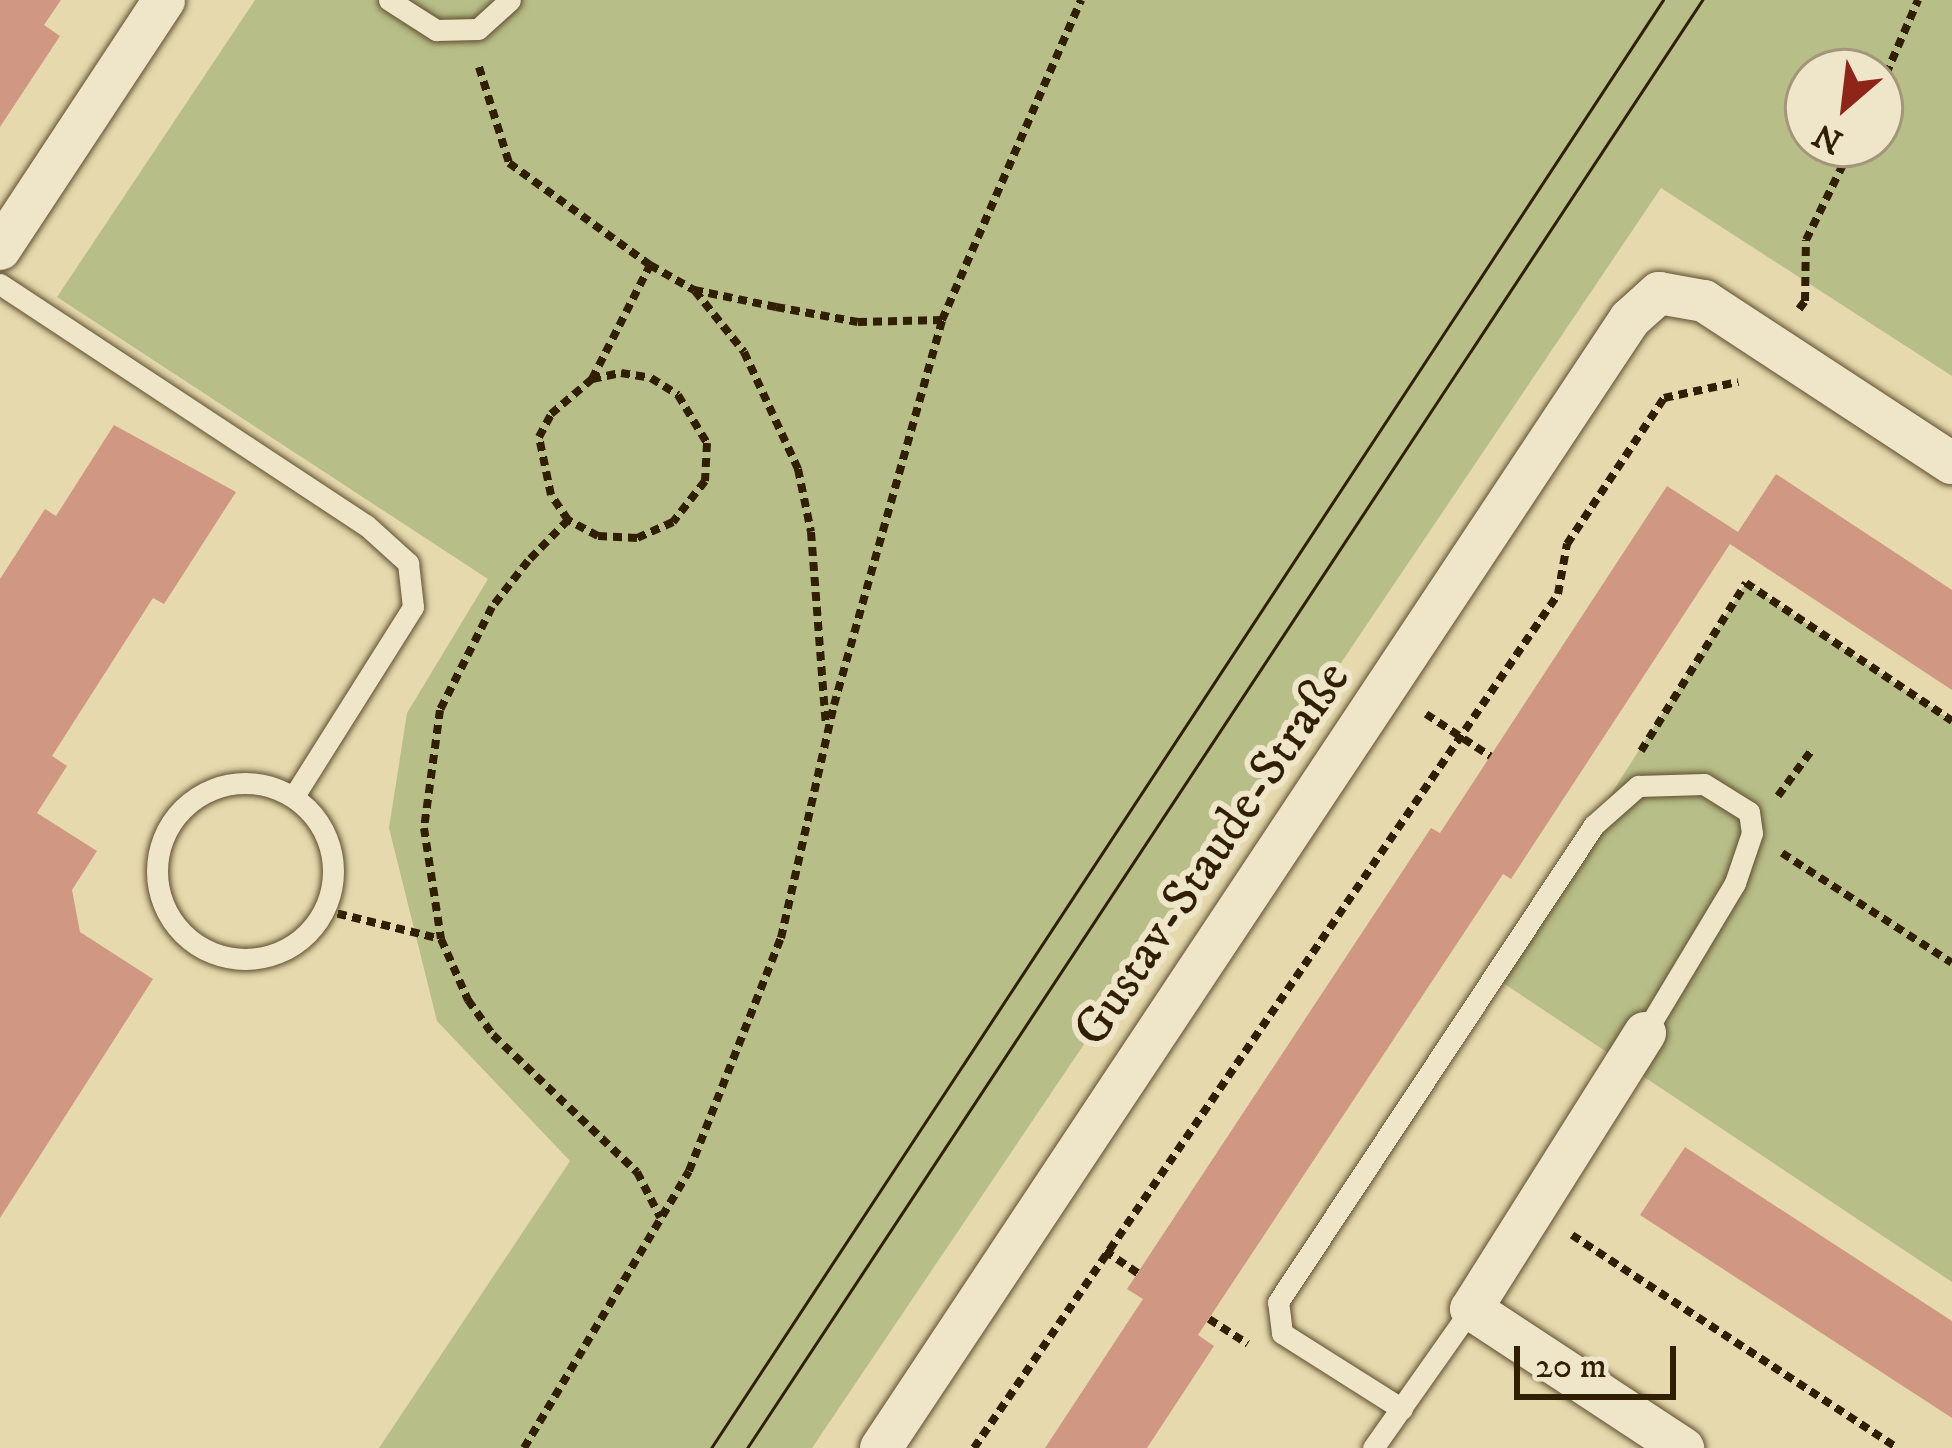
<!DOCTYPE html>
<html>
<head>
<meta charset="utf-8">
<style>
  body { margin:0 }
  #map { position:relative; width:1952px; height:1448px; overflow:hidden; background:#e6d9ad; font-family:"IM FELL DW Pica",serif }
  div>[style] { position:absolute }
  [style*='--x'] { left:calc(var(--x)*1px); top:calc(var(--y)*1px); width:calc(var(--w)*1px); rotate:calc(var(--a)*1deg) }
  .green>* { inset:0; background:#b8be88 }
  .building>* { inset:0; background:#d09882 }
  .path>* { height:8px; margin-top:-4px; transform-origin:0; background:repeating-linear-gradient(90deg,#311f04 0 9px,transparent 0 15px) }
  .roads { filter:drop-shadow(0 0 3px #5e4e2e) drop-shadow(0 0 3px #5e4e2e) }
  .lane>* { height:21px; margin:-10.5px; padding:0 10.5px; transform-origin:10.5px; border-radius:10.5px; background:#efe6ca }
  .lane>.ring { margin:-10.5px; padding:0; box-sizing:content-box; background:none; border:21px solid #efe6ca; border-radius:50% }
  .street>* { height:42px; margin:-21px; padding:0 21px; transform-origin:21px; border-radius:21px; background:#efe6ca }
  .tram>* { height:3px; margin:-1.5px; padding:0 1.5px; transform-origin:1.5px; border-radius:1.5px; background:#311f04 }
  span { translate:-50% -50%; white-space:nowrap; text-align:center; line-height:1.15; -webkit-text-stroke:12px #efe6ca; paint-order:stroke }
  .street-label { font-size:51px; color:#311f04 }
  .north { position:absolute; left:1784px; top:48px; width:120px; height:120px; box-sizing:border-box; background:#efe6ca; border:3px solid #a3967b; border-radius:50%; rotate:208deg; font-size:33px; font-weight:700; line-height:48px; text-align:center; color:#311f04 }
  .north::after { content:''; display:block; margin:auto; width:42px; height:54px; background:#8f2418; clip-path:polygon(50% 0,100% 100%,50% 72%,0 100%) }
  .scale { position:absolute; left:1514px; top:1346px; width:162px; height:54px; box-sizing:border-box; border:6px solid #311f04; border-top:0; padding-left:15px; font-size:36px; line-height:42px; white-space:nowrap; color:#311f04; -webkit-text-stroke:9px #efe6ca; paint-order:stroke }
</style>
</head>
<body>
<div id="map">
  <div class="green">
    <div style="clip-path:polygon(evenodd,255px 0,1952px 0,1952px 376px,1661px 188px,812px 1448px,379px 1448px,570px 1161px,437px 1021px,389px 828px,407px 713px,488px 579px,57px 297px,255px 0,1808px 72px,1880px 72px,1880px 144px,1808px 144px,1808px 72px)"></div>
    <div style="clip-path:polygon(1746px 583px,1952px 721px,1952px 1282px,1494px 977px)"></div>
  </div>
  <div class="building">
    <div style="clip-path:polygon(0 0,61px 0,44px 25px,60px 36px,0 127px)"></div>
    <div style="clip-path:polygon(114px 425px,236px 492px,164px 604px,153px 598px,52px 756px,67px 766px,37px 813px,97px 851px,72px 890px,80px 932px,153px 979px,0 1218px,0 579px,45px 509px,56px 516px)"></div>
    <div style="clip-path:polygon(1776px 474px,1952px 590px,1952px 690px,1730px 544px,1511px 879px,1503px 874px,1198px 1335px,1214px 1346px,1147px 1448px,1045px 1448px,1143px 1299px,1127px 1289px,1431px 828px,1440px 833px,1667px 486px,1738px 532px)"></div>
    <div style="clip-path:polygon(1685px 1147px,1952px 1321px,1952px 1418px,1640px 1215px)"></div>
  </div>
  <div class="path">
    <div style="--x:479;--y:67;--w:101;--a:72.6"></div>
    <div style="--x:509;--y:163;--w:174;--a:35.9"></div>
    <div style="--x:1880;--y:88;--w:96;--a:-66.6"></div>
    <div style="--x:695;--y:291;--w:78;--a:51.2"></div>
    <div style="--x:744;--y:352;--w:129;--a:65.2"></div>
    <div style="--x:798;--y:469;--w:64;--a:78.3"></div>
    <div style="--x:811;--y:532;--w:194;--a:85.6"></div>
    <div style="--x:1799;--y:309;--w:10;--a:-53"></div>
    <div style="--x:1805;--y:301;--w:61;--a:-89.1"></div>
    <div style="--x:1806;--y:240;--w:107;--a:-63.9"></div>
    <div style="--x:592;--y:379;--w:30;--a:-12"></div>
    <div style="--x:621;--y:373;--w:30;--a:9"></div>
    <div style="--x:651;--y:378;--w:32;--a:32"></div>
    <div style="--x:678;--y:395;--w:56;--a:58.9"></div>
    <div style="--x:707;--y:443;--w:38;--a:93"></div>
    <div style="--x:705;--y:481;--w:52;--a:128"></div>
    <div style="--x:673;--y:522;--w:39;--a:156"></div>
    <div style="--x:637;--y:538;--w:39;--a:-177"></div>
    <div style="--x:598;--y:536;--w:34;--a:-152"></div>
    <div style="--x:568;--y:520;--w:57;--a:134.3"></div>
    <div style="--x:528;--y:561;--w:58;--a:128"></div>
    <div style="--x:492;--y:607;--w:115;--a:116.8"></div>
    <div style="--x:440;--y:710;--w:119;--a:97.7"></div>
    <div style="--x:424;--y:828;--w:112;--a:81.3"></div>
    <div style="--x:441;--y:939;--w:67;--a:66.1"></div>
    <div style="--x:468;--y:1000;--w:43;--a:54.5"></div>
    <div style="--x:493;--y:1035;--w:199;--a:43.6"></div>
    <div style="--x:637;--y:1172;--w:51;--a:62.9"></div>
    <div style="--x:568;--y:520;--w:30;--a:-124"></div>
    <div style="--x:551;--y:495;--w:59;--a:-101.7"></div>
    <div style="--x:539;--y:437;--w:26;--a:-62"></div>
    <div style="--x:551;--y:414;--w:54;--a:-40.5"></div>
    <div style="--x:592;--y:379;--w:128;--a:-63"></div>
    <div style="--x:650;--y:265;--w:51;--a:29.6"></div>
    <div style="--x:694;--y:290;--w:84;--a:11.7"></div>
    <div style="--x:776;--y:307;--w:83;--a:10.4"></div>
    <div style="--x:858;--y:322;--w:84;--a:-1.4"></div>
    <div style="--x:1426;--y:714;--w:77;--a:33.3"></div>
    <div style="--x:1641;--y:751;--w:198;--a:-58"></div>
    <div style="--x:1746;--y:583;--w:248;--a:33.8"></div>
    <div style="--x:1778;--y:796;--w:56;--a:-53.7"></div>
    <div style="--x:1782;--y:853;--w:202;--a:32.9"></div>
    <div style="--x:323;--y:910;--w:122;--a:13.8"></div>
    <div style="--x:1572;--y:1235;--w:389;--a:33.2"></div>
    <div style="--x:1105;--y:1251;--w:40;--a:34"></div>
    <div style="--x:1209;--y:1319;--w:46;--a:32.7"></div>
    <div style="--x:524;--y:1448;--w:322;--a:-59.2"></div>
    <div style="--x:689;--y:1171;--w:251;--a:-68.5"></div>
    <div style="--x:781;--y:938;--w:239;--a:-77.2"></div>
    <div style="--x:834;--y:705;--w:400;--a:-74.3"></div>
    <div style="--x:942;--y:320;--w:349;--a:-66.5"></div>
    <div style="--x:974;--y:1448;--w:1035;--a:-55.63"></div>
    <div style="--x:1558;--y:594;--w:51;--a:-79.8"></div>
    <div style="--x:1567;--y:544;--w:175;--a:-56.4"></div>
    <div style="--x:1664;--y:398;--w:76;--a:-12.2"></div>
  </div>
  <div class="roads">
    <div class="lane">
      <div style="--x:389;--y:0;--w:56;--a:32.6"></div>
      <div style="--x:436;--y:30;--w:42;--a:-1.4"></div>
      <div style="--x:478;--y:29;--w:43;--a:-42.2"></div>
      <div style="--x:0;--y:284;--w:438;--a:33.4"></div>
      <div style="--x:366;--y:525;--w:57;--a:42.1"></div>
      <div style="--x:408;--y:563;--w:44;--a:83.5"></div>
      <div style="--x:413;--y:607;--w:223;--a:122.2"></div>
      <div class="ring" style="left:157px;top:783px;width:155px;height:155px"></div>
      <div style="--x:1402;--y:1409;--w:142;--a:-147.7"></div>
      <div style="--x:1282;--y:1333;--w:31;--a:-97"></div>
      <div style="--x:1278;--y:1302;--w:572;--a:-56.48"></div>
      <div style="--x:1594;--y:825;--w:59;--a:-41.6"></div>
      <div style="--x:1638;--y:786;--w:66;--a:-1.7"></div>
      <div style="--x:1704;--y:784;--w:53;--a:31.9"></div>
      <div style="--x:1749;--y:812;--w:21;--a:82"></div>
      <div style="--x:1752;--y:833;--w:53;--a:108.8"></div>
      <div style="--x:1735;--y:883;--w:175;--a:121"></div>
      <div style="--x:1373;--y:1448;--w:170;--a:-54.8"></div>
    </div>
    <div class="street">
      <div style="--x:0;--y:249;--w:298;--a:-56.6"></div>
      <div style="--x:1645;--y:1033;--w:326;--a:122.2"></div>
      <div style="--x:1471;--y:1309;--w:254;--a:33.3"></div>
      <div style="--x:881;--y:1448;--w:1355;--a:-56.44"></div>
      <div style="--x:1630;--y:319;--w:39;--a:-42"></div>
      <div style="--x:1659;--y:293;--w:46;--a:10.1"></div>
      <div style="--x:1704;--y:301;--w:296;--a:33.2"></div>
    </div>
  </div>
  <div class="tram">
    <div style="--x:711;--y:1448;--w:1733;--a:-56.68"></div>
    <div style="--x:747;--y:1448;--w:1735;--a:-56.59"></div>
  </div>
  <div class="street-label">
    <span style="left:1212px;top:854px;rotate:-56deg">Gustav-Staude-Straße</span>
  </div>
  <div class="north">N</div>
  <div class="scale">20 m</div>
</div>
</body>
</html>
